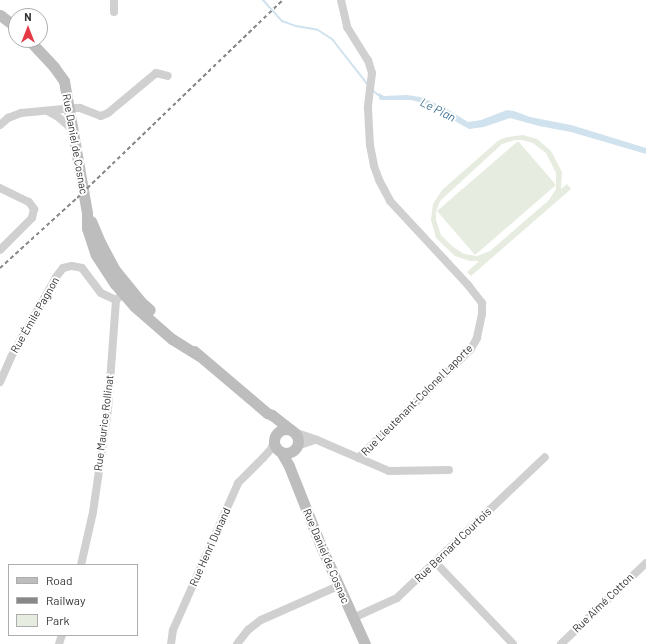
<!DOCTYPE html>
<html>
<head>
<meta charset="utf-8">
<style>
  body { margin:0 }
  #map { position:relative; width:646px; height:644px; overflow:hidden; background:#fff; font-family:Barlow,sans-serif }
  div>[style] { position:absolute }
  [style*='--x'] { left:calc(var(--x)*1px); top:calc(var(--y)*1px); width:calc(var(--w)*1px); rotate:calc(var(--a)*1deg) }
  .green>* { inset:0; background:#e6ecdf }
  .water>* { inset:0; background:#cfe2ee }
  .stream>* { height:2px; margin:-1px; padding:0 1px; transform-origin:1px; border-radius:1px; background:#cfe2ee }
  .street>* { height:8px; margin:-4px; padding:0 4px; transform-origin:4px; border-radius:4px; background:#d0d0d0 }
  .secondary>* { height:11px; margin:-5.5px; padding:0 5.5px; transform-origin:5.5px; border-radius:5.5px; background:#bdbdbd }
  .secondary>.ring { margin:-5.5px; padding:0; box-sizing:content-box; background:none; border:11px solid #bdbdbd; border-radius:50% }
  .rail>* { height:2px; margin-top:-1px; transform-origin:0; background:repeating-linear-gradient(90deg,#888 0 4px,transparent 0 7px) }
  span { translate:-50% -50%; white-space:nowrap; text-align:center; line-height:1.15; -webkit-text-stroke:4px #fff; paint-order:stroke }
  .street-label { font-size:11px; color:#333 }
  .water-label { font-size:12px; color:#3f7597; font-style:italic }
  .legend { position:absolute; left:8px; top:564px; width:130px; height:72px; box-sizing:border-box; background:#fff; border:1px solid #adadad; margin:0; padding:5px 7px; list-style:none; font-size:12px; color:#333 }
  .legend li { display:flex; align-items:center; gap:8px; height:20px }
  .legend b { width:20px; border:1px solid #adadad }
  .north { position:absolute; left:8px; top:8px; width:40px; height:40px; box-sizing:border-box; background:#fff; border:1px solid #adadad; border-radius:50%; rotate:0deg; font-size:11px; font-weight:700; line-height:16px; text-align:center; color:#333 }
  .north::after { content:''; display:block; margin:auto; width:14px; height:18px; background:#e63946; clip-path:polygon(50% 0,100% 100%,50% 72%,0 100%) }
</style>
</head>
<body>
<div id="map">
  <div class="green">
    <div style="clip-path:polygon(evenodd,523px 135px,537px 139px,551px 151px,562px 172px,561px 189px,567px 184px,571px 189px,471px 276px,467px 272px,479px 261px,470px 261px,455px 256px,436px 238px,431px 220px,433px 204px,442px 190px,499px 140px,507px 137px,523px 135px,515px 140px,522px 140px,533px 143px,546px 153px,556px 173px,556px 189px,549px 200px,490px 251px,477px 256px,464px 254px,452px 246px,441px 235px,436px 220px,436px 212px,440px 201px,502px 144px,515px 140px)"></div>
    <div style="clip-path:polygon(518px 141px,556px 185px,475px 255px,437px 211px)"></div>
  </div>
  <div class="water">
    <div style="clip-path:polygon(379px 93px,384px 96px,407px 95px,420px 97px,444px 107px,468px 122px,481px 120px,507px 110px,514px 111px,530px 117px,571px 125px,646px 148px,646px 154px,571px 132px,539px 126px,510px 118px,484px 127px,469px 129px,423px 103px,411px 100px,381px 100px,379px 99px)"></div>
  </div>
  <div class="stream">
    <div style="--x:263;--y:0;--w:28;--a:48"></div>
    <div style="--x:282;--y:21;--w:15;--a:20"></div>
    <div style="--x:296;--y:26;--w:22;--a:10"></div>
    <div style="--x:318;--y:30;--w:17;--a:33"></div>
    <div style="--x:332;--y:39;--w:58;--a:52"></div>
    <div style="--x:372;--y:90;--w:11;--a:38"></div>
  </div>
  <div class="street">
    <div style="--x:114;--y:0;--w:12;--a:90"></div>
    <div style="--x:341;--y:0;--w:28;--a:77"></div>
    <div style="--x:347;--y:27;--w:39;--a:58"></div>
    <div style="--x:368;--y:60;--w:14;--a:73"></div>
    <div style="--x:372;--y:73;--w:35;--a:97"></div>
    <div style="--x:368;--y:108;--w:37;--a:87"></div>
    <div style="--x:370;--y:145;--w:21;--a:79"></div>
    <div style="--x:374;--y:166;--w:15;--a:70"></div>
    <div style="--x:379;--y:180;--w:24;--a:62"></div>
    <div style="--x:390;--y:201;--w:115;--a:47.1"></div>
    <div style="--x:468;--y:285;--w:23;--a:52"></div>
    <div style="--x:482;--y:303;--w:11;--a:90"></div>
    <div style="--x:482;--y:314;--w:25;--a:102"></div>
    <div style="--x:477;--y:338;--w:13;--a:119"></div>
    <div style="--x:471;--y:349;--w:157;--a:136"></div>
    <div style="--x:49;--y:112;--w:9;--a:27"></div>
    <div style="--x:57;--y:116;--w:18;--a:41"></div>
    <div style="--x:0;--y:125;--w:11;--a:-41"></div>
    <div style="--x:8;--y:118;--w:14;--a:-21"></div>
    <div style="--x:21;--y:113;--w:53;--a:-5.4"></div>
    <div style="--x:74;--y:108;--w:6;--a:0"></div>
    <div style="--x:80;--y:108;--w:22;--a:21"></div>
    <div style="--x:101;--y:116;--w:8;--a:-23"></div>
    <div style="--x:108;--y:113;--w:62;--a:-39.8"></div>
    <div style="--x:156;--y:73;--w:12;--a:14"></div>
    <div style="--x:0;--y:188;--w:32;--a:26"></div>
    <div style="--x:29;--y:202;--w:9;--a:54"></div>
    <div style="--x:34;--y:209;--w:9;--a:103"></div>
    <div style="--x:32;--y:218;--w:45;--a:135"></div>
    <div style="--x:0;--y:382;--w:27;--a:-66"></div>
    <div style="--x:11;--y:357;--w:92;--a:-60.6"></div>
    <div style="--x:56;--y:277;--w:11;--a:-52"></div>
    <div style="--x:63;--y:268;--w:9;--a:-13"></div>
    <div style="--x:72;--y:266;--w:10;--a:11"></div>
    <div style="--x:82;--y:268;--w:31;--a:53"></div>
    <div style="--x:101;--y:293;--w:17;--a:25"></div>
    <div style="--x:294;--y:432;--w:24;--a:19"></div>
    <div style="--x:317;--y:440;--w:78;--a:23.3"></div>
    <div style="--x:389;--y:471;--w:60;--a:-1"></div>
    <div style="--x:297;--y:446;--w:18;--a:-19"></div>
    <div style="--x:435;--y:562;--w:113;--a:46.4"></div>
    <div style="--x:81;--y:565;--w:54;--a:-77.2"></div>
    <div style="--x:93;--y:512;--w:104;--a:-81.7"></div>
    <div style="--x:108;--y:409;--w:109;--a:-85.8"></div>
    <div style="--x:116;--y:300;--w:9;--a:-41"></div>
    <div style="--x:123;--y:294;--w:4;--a:-76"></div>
    <div style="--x:353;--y:618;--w:48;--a:-24.4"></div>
    <div style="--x:397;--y:598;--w:204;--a:-43.6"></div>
    <div style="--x:59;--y:644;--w:9;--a:-72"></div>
    <div style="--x:171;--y:644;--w:14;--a:-82"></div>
    <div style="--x:173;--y:630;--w:161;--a:-66.1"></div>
    <div style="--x:238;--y:483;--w:35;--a:-45"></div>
    <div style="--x:263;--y:458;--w:12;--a:-48"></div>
    <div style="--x:271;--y:449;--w:8;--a:-67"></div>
    <div style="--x:237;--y:644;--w:18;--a:-52"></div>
    <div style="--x:248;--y:630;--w:16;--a:-38"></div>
    <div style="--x:261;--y:620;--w:84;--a:-23.8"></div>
    <div style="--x:561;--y:644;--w:117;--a:-43.6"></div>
  </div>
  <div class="secondary">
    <div style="--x:0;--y:15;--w:20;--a:37"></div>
    <div style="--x:29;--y:40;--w:37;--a:47"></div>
    <div style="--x:54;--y:67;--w:17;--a:54"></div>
    <div style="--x:64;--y:81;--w:134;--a:80.1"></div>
    <div style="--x:87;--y:213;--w:15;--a:90"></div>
    <div style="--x:87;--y:228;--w:28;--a:72"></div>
    <div style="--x:96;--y:255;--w:35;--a:57"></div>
    <div style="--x:115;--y:284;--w:29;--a:49"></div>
    <div style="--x:134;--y:306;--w:50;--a:41"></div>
    <div style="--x:172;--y:339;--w:32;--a:32"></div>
    <div style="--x:91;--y:221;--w:25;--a:67"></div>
    <div style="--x:101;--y:244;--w:30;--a:62"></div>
    <div style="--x:115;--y:270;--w:40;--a:51"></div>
    <div style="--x:140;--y:301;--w:13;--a:42"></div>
    <div style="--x:194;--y:351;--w:96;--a:40.3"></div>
    <div style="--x:267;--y:413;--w:5;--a:22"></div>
    <div style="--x:272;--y:415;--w:24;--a:38"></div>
    <div class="ring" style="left:274px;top:429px;width:13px;height:13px"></div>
    <div style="--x:281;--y:452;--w:16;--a:60"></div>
    <div style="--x:289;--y:466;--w:84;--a:68.3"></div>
    <div style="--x:320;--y:544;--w:110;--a:65.8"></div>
  </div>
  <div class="rail">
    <div style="--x:0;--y:268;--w:104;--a:-42.3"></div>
    <div style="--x:77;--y:198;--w:286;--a:-43.9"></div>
  </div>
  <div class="street-label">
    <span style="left:75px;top:144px;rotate:80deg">Rue Daniel de Cosnac</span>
    <span style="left:35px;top:315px;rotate:-60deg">Rue Émile Pagnon</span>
    <span style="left:417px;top:400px;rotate:-45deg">Rue Lieutenant-Colonel Laporte</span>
    <span style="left:104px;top:423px;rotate:-83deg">Rue Maurice Rollinat</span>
    <span style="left:453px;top:545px;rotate:-44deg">Rue Bernard Courtois</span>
    <span style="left:210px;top:547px;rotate:-66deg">Rue Henri Dunand</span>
    <span style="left:326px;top:556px;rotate:67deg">Rue Daniel de Cosnac</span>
    <span style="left:603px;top:603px;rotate:-44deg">Rue Aimé Cotton</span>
  </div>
  <div class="water-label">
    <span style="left:438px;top:110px;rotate:27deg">Le Pian</span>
  </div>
  <ul class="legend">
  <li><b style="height:5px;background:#bdbdbd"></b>Road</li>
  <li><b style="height:5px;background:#888"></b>Railway</li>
  <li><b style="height:11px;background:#e6ecdf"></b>Park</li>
  </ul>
  <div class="north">N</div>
</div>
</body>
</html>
